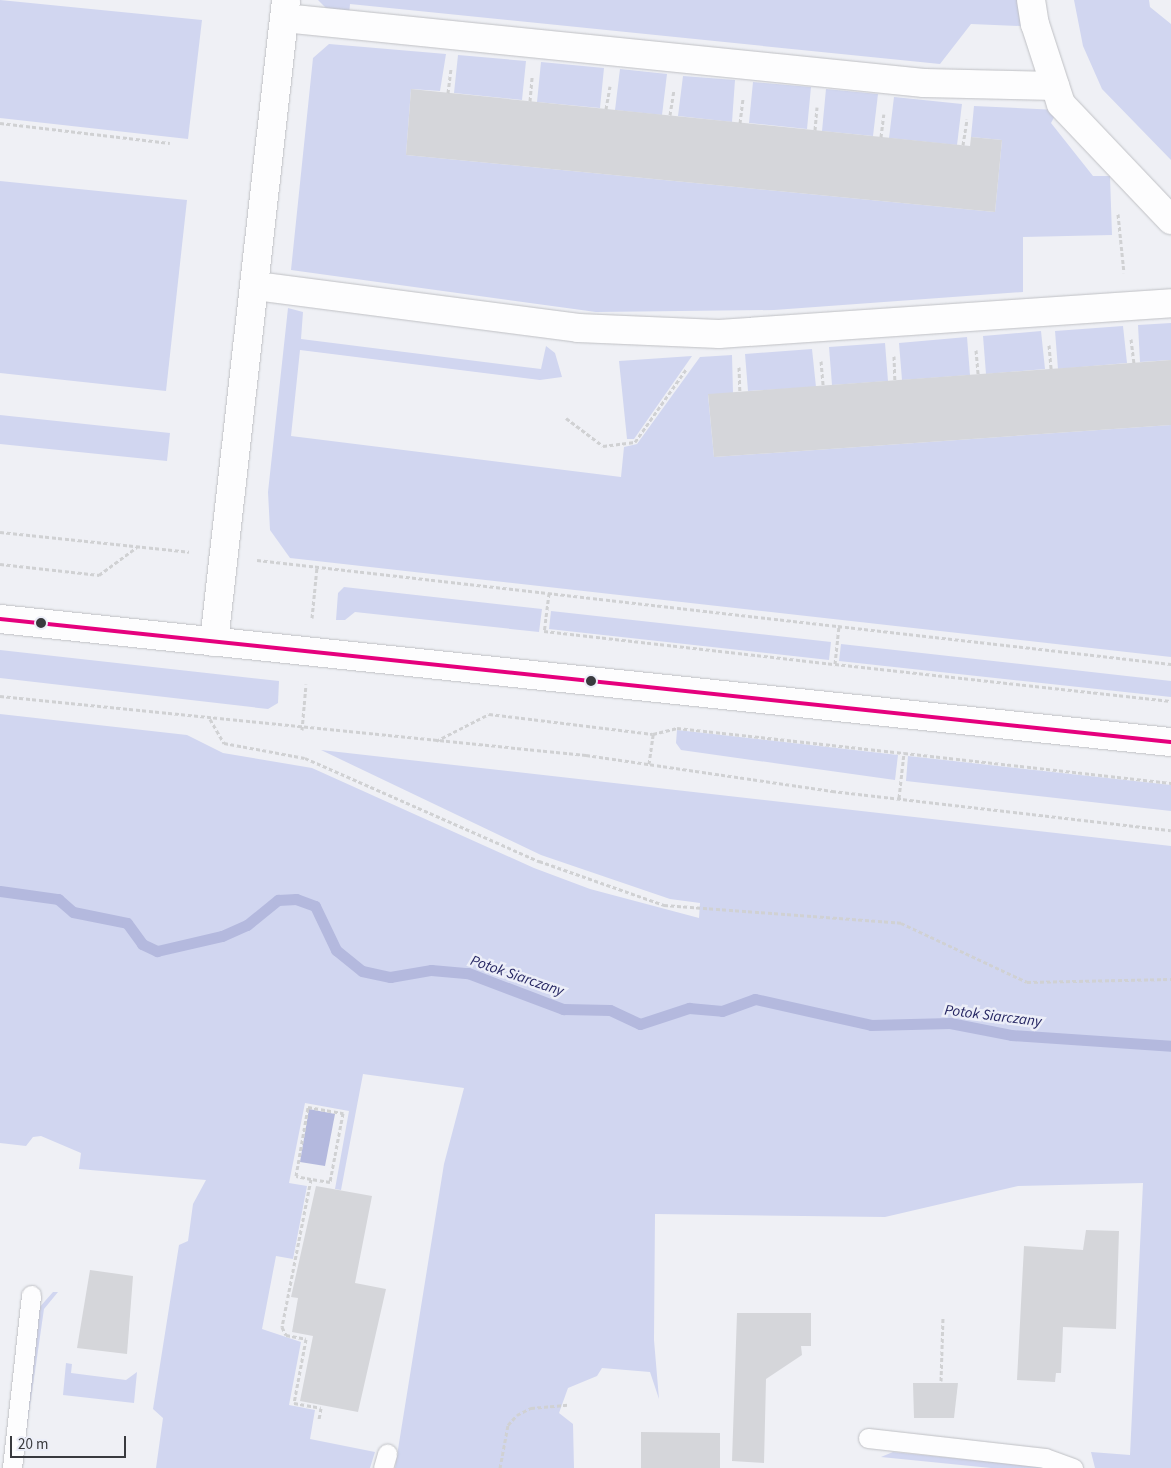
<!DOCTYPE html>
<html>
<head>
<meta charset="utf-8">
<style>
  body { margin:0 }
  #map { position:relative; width:1171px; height:1468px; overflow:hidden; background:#eff0f5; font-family:"Source Sans 3",sans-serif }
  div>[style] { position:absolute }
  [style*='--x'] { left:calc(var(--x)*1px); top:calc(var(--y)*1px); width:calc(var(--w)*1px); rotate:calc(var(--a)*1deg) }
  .green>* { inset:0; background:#d1d6f0 }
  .water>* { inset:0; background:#b4b9de }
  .stream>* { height:11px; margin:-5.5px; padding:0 5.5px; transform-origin:5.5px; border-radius:5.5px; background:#b4b9de }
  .building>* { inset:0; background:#d5d6da }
  .path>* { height:3px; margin-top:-1.5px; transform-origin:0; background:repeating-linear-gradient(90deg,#d0d1d3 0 4px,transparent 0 6.5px) }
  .roads { filter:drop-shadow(0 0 1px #bfc0c4) drop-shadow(0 0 1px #bfc0c4) }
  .service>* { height:19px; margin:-9.5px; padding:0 9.5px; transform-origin:9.5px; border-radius:9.5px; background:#fdfdfe }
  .minor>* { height:28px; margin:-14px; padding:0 14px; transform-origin:14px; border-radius:14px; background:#fdfdfe }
  .tertiary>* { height:28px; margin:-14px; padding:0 14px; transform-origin:14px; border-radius:14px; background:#fdfdfe }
  .bus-1>* { height:4px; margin:-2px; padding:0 2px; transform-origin:2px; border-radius:2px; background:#e5007d }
  .dots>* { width:14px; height:14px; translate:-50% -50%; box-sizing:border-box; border:2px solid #eceef8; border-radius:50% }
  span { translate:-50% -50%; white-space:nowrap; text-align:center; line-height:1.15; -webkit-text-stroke:5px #eceef8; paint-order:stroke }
  .water-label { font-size:15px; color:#262662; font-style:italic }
  .scale { position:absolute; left:10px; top:1436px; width:116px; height:22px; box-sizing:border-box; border:2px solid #393a3e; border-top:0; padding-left:6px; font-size:15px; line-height:18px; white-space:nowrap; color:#393a3e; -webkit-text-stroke:4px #eceef8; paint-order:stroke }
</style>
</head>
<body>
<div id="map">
  <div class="green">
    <div style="clip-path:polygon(0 0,202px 20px,188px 139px,0 118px)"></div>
    <div style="clip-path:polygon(318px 0,1019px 0,1021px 26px,971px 24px,940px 64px,350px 4px,349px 15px,330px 12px)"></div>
    <div style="clip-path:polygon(1074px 0,1149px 0,1150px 7px,1171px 24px,1171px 160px,1102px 89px,1083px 46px)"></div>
    <div style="clip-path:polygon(329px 44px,446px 54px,440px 91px,411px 89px,406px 155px,995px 212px,1002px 140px,971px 137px,974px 106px,1058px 110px,1051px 123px,1093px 176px,1110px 176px,1112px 235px,1023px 237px,1023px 292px,774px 310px,596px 312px,291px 270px,313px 58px)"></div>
    <div style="clip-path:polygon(458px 55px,526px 61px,522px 100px,454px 93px)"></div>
    <div style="clip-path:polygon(541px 62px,604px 68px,600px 108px,537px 102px)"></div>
    <div style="clip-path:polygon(620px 69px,667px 74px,662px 115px,615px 110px)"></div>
    <div style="clip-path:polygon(683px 76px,735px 80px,732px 122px,678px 116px)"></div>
    <div style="clip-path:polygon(753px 82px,811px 87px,807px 129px,749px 123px)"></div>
    <div style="clip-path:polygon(826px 89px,878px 94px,873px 136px,822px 131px)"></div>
    <div style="clip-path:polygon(894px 97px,962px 104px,957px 145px,889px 138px)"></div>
    <div style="clip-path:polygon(0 181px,187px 200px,166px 391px,0 373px)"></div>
    <div style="clip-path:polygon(288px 308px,303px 312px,301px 339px,541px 369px,546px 346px,555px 353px,562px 377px,540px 380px,300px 350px,291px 436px,621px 477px,624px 447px,637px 444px,700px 357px,732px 355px,733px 393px,708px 395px,714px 457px,1171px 425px,1171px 657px,290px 558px,270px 530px,268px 492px)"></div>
    <div style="clip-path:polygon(1171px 323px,1171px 360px,1140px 362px,1138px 325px)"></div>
    <div style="clip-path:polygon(1123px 326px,1127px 363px,1058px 369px,1055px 331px)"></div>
    <div style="clip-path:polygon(1041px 331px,1045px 369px,986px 374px,983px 336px)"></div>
    <div style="clip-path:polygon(967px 337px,970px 375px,902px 380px,899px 343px)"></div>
    <div style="clip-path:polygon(885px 343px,888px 381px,832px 385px,829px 347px)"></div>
    <div style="clip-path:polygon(812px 349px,816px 387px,748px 391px,745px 354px)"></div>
    <div style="clip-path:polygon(692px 356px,634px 439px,627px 439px,619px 361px)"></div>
    <div style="clip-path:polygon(0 415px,170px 433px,167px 461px,0 444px)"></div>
    <div style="clip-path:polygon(344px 587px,542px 609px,539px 632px,355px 612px,345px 620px,336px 620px,338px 593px)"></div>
    <div style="clip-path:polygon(551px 611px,831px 642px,829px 660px,549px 629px)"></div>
    <div style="clip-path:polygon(841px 644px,1171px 681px,1171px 697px,839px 661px)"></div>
    <div style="clip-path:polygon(0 650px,279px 681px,278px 703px,268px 709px,0 678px)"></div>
    <div style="clip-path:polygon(0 714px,187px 735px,223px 753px,312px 768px,534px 868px,590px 889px,699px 918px,700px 903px,670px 899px,541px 855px,321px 750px,1171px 846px,1171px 1468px,1095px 1468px,1091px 1452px,1130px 1455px,1143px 1183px,1018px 1186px,885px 1217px,655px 1214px,654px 1340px,659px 1399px,650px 1372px,602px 1368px,597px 1376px,568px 1388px,559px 1413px,573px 1424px,574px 1468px,395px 1468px,444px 1164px,464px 1088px,363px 1074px,341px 1190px,335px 1189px,349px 1111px,305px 1103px,289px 1183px,307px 1186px,293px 1259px,276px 1256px,262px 1329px,301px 1342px,289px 1405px,315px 1410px,310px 1439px,375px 1452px,370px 1468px,156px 1468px,163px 1418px,153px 1409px,179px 1245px,188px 1241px,193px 1204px,206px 1180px,79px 1169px,81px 1153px,41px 1136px,33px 1137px,26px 1146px,0 1143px)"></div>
    <div style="clip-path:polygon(677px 730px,898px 755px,895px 780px,681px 750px,676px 743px)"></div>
    <div style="clip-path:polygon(908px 756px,1171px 785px,1171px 811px,906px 781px)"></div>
    <div style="clip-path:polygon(53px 1292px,58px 1292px,44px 1309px,21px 1468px,38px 1309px)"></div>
    <div style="clip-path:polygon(66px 1363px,72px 1364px,71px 1373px,126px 1380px,137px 1372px,134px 1403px,63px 1395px)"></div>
    <div style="clip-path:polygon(893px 1452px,1043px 1467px,1046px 1468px,991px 1468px,881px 1457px)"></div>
  </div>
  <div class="water">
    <div style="clip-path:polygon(309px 1109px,335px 1114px,325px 1166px,300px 1162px)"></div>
  </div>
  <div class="stream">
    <div style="--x:0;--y:891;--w:59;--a:7.9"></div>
    <div style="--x:58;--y:899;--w:20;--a:41"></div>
    <div style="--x:73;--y:912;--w:55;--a:11.5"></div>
    <div style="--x:127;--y:923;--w:26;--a:54"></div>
    <div style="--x:142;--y:944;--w:17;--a:25"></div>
    <div style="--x:157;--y:951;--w:67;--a:-13"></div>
    <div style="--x:222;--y:936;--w:27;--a:-24"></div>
    <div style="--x:247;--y:925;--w:40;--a:-39"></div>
    <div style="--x:278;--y:900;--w:18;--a:-3"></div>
    <div style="--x:296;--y:899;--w:20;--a:20"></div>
    <div style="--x:315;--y:906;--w:49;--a:64.5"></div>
    <div style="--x:336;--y:950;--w:33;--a:39"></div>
    <div style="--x:362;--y:971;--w:29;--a:12"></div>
    <div style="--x:390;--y:977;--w:42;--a:-9.7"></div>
    <div style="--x:431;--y:970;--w:37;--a:5"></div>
    <div style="--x:468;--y:973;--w:102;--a:20.8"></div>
    <div style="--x:563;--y:1009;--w:47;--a:1.2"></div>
    <div style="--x:610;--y:1010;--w:33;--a:25"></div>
    <div style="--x:640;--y:1024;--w:52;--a:-18.1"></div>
    <div style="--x:689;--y:1008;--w:33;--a:5"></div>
    <div style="--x:722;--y:1011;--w:35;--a:-20"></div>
    <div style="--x:755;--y:999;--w:119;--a:12.6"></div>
    <div style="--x:871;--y:1025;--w:79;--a:-1.5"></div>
    <div style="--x:950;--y:1023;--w:62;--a:11.1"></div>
    <div style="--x:1011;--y:1035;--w:160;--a:3.9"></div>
  </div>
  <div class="building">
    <div style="clip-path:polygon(411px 89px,970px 146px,971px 137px,1002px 140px,995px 212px,406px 155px)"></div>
    <div style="clip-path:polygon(1171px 360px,1171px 425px,714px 457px,708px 394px)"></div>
    <div style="clip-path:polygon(316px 1186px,372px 1196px,355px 1283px,386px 1289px,358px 1412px,300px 1401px,313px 1336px,292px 1332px,298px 1298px,291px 1297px)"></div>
    <div style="clip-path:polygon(1086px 1230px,1119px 1231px,1116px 1329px,1063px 1327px,1061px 1373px,1056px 1373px,1055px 1382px,1017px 1380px,1024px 1246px,1083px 1250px)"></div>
    <div style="clip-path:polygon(90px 1270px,133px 1276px,127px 1354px,77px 1348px)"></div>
    <div style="clip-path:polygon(737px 1313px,811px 1313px,811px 1346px,801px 1346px,802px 1355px,766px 1379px,764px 1463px,732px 1461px)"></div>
    <div style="clip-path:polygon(913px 1383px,958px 1383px,954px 1418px,914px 1418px)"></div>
    <div style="clip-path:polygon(641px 1432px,720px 1433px,720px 1468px,641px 1468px)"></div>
  </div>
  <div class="path">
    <div style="--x:448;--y:93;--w:24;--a:-83"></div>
    <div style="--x:530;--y:101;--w:24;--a:-85"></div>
    <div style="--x:606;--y:109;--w:23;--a:-80"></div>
    <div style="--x:670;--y:115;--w:24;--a:-81"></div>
    <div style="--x:0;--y:123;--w:171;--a:6.7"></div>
    <div style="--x:740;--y:123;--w:25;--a:-83"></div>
    <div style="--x:815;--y:130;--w:23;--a:-85"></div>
    <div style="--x:881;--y:137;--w:23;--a:-83"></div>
    <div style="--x:963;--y:145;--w:26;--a:-81"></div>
    <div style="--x:1118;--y:214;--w:59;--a:84.2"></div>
    <div style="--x:1131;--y:339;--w:24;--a:83"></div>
    <div style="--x:1049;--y:345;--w:24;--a:85"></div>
    <div style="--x:976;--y:350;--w:24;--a:85"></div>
    <div style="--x:894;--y:356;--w:24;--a:88"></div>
    <div style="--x:821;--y:361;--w:25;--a:85"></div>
    <div style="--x:739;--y:367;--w:25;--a:88"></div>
    <div style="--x:566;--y:418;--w:46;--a:37.1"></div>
    <div style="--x:603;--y:446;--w:32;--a:-7"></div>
    <div style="--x:635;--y:442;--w:90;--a:-54.9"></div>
    <div style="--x:0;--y:532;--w:190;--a:6"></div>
    <div style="--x:257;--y:560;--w:920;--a:6.49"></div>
    <div style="--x:0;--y:564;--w:100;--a:6.3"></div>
    <div style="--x:99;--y:575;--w:47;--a:-36.4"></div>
    <div style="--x:549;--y:593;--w:38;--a:97"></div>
    <div style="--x:544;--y:631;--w:293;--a:6.5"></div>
    <div style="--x:835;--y:664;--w:39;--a:-84"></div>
    <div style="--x:312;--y:618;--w:51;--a:-84.4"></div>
    <div style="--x:835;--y:664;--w:338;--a:6.3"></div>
    <div style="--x:0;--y:696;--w:589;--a:5.75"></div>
    <div style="--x:586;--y:755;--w:249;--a:8.3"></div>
    <div style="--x:832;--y:791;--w:341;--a:6.6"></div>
    <div style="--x:210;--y:719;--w:28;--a:60"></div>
    <div style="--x:224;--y:743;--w:82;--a:10.5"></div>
    <div style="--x:305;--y:758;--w:256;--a:23.8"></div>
    <div style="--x:539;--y:861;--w:133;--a:19.4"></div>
    <div style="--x:664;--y:905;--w:238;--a:4.3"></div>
    <div style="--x:901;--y:923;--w:139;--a:25.1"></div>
    <div style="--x:1027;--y:982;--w:144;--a:-1.2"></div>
    <div style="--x:302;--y:730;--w:46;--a:-85"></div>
    <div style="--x:436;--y:741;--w:59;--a:-27"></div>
    <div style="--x:489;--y:714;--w:165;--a:7"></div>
    <div style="--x:649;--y:764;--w:30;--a:-82"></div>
    <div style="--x:653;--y:734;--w:25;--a:-14"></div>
    <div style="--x:677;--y:728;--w:228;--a:6.3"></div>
    <div style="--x:899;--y:798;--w:45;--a:-83.7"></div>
    <div style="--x:904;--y:753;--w:269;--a:6.4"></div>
    <div style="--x:311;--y:1179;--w:15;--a:-169"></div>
    <div style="--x:296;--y:1176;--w:70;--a:-80.1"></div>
    <div style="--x:308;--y:1107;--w:36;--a:10"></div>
    <div style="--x:343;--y:1113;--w:70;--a:100.7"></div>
    <div style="--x:330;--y:1182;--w:19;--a:-171"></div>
    <div style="--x:311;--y:1179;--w:151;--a:101.1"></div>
    <div style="--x:282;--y:1327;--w:9;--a:63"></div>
    <div style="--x:286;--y:1335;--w:20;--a:11"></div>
    <div style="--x:306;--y:1339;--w:65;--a:100.6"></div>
    <div style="--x:294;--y:1403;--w:27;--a:10"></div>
    <div style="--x:321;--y:1408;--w:11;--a:100"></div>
    <div style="--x:941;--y:1381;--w:63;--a:-88.2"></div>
    <div style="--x:500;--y:1468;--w:44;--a:-79.5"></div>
    <div style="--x:508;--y:1425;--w:13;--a:-48"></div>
    <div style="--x:517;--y:1415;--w:16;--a:-27"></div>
    <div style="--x:531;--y:1408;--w:37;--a:-5"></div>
  </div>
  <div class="roads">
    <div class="service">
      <div style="--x:868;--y:1438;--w:178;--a:6.4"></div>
      <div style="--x:1045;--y:1458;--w:30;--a:20"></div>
      <div style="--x:12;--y:1468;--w:174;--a:-83.7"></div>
      <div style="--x:383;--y:1468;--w:15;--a:-74"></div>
    </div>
    <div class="minor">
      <div style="--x:1031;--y:0;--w:24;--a:81"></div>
      <div style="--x:1035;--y:24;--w:84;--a:72"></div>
      <div style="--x:1061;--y:104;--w:160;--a:46.5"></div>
      <div style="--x:284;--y:18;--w:643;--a:5.8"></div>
      <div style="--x:924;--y:83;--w:131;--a:1.3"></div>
      <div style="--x:256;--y:286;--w:325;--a:7.4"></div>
      <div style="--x:578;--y:328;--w:141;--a:2.4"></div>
      <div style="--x:719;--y:334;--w:453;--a:-3.9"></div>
      <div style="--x:214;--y:642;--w:646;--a:-83.6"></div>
    </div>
    <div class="tertiary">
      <div style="--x:0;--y:619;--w:1177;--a:6"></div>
    </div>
  </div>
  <div class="bus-1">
    <div style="--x:0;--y:619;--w:1177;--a:6"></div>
  </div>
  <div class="dots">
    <div style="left:41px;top:623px;background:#393a3e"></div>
    <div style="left:591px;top:681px;background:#393a3e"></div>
  </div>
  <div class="water-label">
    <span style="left:517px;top:976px;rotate:19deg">Potok Siarczany</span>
    <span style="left:993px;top:1016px;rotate:7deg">Potok Siarczany</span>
  </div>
  <div class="scale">20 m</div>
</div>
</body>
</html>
